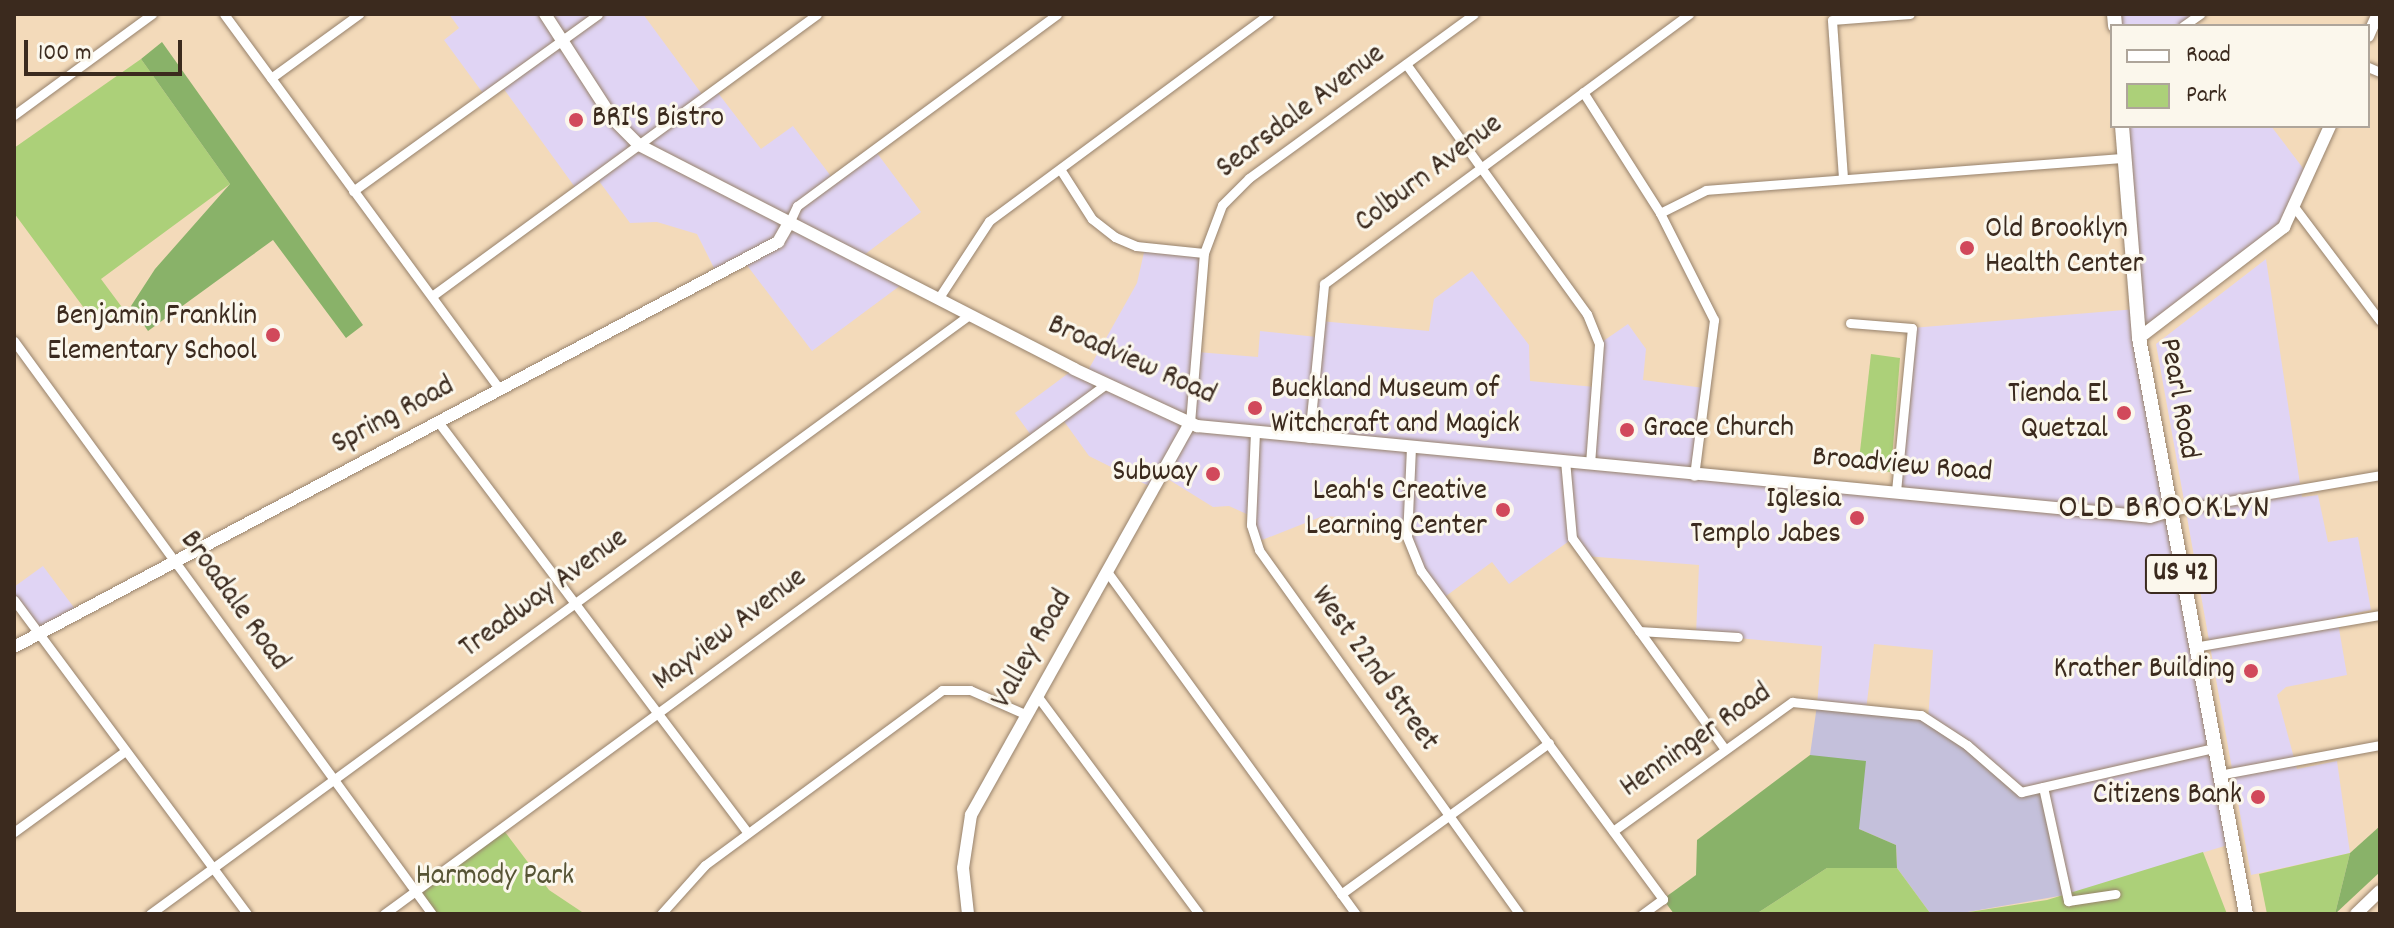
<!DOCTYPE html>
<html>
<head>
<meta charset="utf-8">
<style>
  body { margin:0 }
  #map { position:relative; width:2394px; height:928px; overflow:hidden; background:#f3daba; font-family:Dekko,sans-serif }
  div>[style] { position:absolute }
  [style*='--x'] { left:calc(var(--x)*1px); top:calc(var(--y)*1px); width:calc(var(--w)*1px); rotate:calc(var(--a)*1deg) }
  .built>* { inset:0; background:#e0d4f4 }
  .industrial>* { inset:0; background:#c4c0db }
  .green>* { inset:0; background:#acd079 }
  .forest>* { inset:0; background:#89b269 }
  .roads { filter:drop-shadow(0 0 2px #97826c) drop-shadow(0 0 2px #97826c) }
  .street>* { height:9px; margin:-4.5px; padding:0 4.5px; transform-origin:4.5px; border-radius:4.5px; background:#fff }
  .secondary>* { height:12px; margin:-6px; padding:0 6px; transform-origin:6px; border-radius:6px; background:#fff }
  .primary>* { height:14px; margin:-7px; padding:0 7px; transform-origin:7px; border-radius:7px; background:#fff }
  .dots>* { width:22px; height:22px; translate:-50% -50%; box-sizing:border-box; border:4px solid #fbf7ec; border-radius:50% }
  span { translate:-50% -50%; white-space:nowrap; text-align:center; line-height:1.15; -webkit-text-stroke:6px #fbf7ec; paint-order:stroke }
  .shield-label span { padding:2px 6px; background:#fbf7ec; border:2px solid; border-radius:6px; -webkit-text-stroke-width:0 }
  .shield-label { font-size:28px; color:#3b2a1e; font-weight:700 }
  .street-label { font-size:30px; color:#3b2a1e }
  .poi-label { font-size:30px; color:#3b2a1e }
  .left { translate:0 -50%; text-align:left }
  .right { translate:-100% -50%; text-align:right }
  .park-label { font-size:30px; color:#575435 }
  .quarter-label { font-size:34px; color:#3b2a1e; letter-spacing:2px }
  .frame { position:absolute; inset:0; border:16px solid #3b2a1e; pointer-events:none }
  .legend { position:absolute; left:2110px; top:24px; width:260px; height:104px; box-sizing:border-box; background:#fbf7ec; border:2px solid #aea59a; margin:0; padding:10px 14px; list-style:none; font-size:24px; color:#3b2a1e }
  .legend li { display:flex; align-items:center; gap:16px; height:40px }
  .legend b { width:40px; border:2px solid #aea59a }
  .scale { position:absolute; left:24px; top:40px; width:158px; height:36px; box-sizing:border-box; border:4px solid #3b2a1e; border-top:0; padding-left:10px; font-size:24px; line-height:28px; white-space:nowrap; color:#3b2a1e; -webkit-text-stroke:6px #fbf7ec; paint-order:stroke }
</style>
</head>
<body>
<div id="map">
  <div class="built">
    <div style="clip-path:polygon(449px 14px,643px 14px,704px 97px,715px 89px,761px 149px,793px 126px,833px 179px,874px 149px,921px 212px,860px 258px,905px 282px,812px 351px,743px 260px,717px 274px,697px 234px,657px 222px,630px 223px,596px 177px,577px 190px,501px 85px,485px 96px,444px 40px,459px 28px)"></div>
    <div style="clip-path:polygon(2114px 14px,2200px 14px,2193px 20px,2197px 26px,2115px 26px)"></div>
    <div style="clip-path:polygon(2122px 126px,2271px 126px,2309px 176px,2284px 227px,2139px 339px,2231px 844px,2065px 895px,2021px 792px,1928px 720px,1933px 650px,1874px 644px,1866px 710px,1817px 705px,1822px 646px,1696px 634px,1699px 565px,1585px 556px,1572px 539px,1509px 584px,1492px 562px,1442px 599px,1421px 571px,1407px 521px,1323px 516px,1257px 542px,1251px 516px,1229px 506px,1213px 507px,1163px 476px,1155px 489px,1089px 456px,1061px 417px,1033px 438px,1015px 413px,1074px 369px,1086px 374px,1137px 283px,1145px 248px,1204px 253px,1197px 352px,1258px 357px,1260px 331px,1317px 337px,1320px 321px,1429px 331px,1434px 299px,1472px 271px,1529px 345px,1530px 381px,1595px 387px,1599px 344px,1628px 324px,1646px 349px,1643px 380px,1704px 388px,1695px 476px,1896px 492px,1912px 328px,2136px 309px)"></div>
    <div style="clip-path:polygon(2266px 259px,2302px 497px,2318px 495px,2328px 542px,2358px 537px,2371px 610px,2337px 617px,2347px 675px,2286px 687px,2277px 695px,2297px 769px,2337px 761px,2350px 853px,2251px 875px,2156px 344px)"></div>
    <div style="clip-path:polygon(43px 566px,78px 613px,39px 634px,14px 600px,14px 587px)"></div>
  </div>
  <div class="industrial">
    <div style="clip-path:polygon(1817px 705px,1921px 715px,1967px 745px,2021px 792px,2043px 787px,2065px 895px,1956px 914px,1930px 913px,1897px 868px,1896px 845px,1859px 829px,1810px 755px)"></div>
  </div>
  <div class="green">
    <div style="clip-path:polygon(141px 59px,230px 184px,101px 279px,124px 310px,98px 327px,14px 213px,14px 148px)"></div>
    <div style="clip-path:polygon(1871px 354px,1900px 358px,1891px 472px,1858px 469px)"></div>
    <div style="clip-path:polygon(502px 828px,549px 890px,585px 914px,432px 914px,414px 892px)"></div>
    <div style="clip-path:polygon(2203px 852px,2227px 914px,1756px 914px,1827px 868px,1897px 868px,1930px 913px,1956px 914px,2047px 900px)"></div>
    <div style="clip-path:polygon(2350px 853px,2335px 914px,2267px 914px,2259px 874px)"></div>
  </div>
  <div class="forest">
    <div style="clip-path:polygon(162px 42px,363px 325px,346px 338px,273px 240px,148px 331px,131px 306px,155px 269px,230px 184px,141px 59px)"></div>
    <div style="clip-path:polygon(1810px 755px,1866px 761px,1859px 829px,1896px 845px,1897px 868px,1827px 868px,1756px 914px,1674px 914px,1663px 899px,1696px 875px,1697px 840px)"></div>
    <div style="clip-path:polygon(2380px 826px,2380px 872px,2335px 914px,2350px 853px)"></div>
  </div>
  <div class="roads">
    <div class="street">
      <div style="--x:224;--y:14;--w:466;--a:53.7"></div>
      <div style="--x:2183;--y:26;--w:21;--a:-35"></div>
      <div style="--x:1406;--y:64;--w:309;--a:54.1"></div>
      <div style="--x:1587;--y:314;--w:32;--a:68"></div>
      <div style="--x:1599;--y:344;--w:119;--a:94.3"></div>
      <div style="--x:2368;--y:67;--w:13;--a:23"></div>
      <div style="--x:271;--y:78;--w:109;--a:-36"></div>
      <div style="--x:1583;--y:92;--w:143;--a:57.5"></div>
      <div style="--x:1660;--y:213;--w:120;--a:63.2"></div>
      <div style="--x:1714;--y:320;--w:157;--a:97.3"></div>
      <div style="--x:14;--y:115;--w:171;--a:-36.2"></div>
      <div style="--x:1060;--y:169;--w:59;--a:57.4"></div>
      <div style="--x:1092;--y:219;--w:29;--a:38"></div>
      <div style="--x:1115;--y:237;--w:23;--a:23"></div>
      <div style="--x:1136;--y:246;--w:68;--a:5.9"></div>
      <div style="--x:1843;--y:178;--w:158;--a:-94"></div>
      <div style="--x:1832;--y:20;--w:78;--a:-4.4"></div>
      <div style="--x:353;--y:191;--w:302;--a:-35.8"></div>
      <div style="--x:2295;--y:208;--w:141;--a:53"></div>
      <div style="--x:1660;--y:213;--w:51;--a:-26.6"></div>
      <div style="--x:1706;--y:190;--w:419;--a:-4.4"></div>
      <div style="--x:789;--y:223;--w:19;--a:-65"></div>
      <div style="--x:797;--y:206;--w:323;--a:-36.4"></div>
      <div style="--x:432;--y:296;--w:477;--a:-36.2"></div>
      <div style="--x:938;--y:299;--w:93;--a:-56.8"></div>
      <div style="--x:989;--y:221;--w:348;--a:-36.5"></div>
      <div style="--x:1850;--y:323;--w:62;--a:4.6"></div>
      <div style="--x:1912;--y:328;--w:165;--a:95.6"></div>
      <div style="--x:14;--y:341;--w:709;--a:53.89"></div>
      <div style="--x:439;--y:423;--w:513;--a:53"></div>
      <div style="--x:1190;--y:423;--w:171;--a:-85.3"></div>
      <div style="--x:1204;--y:253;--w:51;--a:-69.4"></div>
      <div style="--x:1222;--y:205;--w:38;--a:-45"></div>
      <div style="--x:1249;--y:178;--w:278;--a:-36.1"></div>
      <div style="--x:1255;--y:432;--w:93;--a:92.5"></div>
      <div style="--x:1251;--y:525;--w:26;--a:72"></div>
      <div style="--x:1259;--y:550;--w:448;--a:54.4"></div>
      <div style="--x:1309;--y:438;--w:155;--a:-84.4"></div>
      <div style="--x:1324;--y:284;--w:454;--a:-36.5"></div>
      <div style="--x:1411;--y:447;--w:90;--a:92.5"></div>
      <div style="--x:1407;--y:537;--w:37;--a:68"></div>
      <div style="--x:1421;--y:571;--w:408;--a:53.6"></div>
      <div style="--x:1663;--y:899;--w:26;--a:144"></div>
      <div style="--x:1565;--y:460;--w:78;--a:84.9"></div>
      <div style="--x:1572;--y:538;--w:261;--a:54.1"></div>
      <div style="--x:2170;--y:511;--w:213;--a:-9.7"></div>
      <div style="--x:1108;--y:573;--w:422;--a:54"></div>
      <div style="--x:14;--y:600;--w:391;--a:53.4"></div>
      <div style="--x:1639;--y:631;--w:99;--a:3.5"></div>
      <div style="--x:2194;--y:647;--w:189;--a:-9.8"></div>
      <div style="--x:1038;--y:697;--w:270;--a:53.4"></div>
      <div style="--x:2218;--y:775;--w:165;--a:-10.5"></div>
      <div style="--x:2043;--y:787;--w:117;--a:77.6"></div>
      <div style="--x:2068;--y:901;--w:48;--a:-8.5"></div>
      <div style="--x:1613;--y:831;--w:221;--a:-35.8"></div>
      <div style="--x:1792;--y:702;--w:130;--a:5.8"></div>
      <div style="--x:1921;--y:715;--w:55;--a:33.1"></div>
      <div style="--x:1967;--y:745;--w:72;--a:41"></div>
      <div style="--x:2021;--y:792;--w:197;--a:-12.9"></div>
      <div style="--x:14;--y:832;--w:137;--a:-36.1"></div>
      <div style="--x:1341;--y:894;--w:257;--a:-36"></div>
      <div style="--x:150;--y:914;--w:1015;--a:-36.18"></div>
      <div style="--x:384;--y:914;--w:896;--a:-36.28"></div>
      <div style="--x:661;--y:914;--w:66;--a:-48.1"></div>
      <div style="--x:705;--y:865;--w:295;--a:-36.4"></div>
      <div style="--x:942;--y:690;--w:28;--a:0"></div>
      <div style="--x:970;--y:690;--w:62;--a:23.7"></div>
    </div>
    <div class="secondary">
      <div style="--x:545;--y:14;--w:125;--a:57.1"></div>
      <div style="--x:613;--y:119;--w:37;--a:45"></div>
      <div style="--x:639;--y:145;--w:489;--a:27.2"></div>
      <div style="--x:1074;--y:369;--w:136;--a:24.9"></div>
      <div style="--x:1197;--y:426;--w:957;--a:5.45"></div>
      <div style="--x:2150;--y:517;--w:21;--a:-17"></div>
      <div style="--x:2368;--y:36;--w:24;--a:-66"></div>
      <div style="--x:2139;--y:338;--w:183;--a:-37.4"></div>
      <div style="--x:2284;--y:227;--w:111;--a:-65.5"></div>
      <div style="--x:14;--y:647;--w:865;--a:-27.93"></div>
      <div style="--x:778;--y:242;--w:22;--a:-60"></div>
      <div style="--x:968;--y:914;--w:46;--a:-96.2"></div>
      <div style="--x:963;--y:868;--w:54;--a:-81.4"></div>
      <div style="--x:971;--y:815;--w:449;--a:-60.8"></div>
      <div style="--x:2356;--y:914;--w:33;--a:-44"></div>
    </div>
    <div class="primary">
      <div style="--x:2114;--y:14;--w:12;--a:85"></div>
      <div style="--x:2122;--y:126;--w:213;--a:85.4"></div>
      <div style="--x:2139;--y:338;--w:586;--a:79.48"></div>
    </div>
  </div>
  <div class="dots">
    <div style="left:576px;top:120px;background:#d1495b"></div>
    <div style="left:1967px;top:248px;background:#d1495b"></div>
    <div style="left:273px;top:335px;background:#d1495b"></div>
    <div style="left:1255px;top:408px;background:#d1495b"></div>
    <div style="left:2124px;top:413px;background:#d1495b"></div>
    <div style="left:1627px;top:430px;background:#d1495b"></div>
    <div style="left:1213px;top:474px;background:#d1495b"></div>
    <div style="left:1503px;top:510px;background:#d1495b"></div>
    <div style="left:1857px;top:518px;background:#d1495b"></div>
    <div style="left:2251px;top:671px;background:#d1495b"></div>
    <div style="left:2258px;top:797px;background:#d1495b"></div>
  </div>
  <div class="shield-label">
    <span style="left:2181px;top:574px">US 42</span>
  </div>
  <div class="street-label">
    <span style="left:1302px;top:113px;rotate:-37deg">Searsdale Avenue</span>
    <span style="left:1430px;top:175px;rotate:-37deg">Colburn Avenue</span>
    <span style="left:1131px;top:362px;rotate:24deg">Broadview Road</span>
    <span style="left:2177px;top:399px;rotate:80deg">Pearl Road</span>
    <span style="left:394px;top:417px;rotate:-28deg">Spring Road</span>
    <span style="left:1902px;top:467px;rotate:5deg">Broadview Road</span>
    <span style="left:545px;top:595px;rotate:-36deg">Treadway Avenue</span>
    <span style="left:233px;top:602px;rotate:54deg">Broadale Road</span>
    <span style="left:731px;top:631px;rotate:-37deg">Mayview Avenue</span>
    <span style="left:1034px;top:650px;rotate:-60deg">Valley Road</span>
    <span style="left:1373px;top:670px;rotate:54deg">West 22nd Street</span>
    <span style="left:1697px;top:742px;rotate:-35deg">Henninger Road</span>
  </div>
  <div class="poi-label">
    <span class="left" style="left:592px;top:120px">BRI'S Bistro</span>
    <span class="left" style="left:1985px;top:248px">Old Brooklyn<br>Health Center</span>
    <span class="right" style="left:257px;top:335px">Benjamin Franklin<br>Elementary School</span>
    <span class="left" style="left:1271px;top:408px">Buckland Museum of<br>Witchcraft and Magick</span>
    <span class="right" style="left:2108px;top:413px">Tienda El<br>Quetzal</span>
    <span class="left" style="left:1643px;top:430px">Grace Church</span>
    <span class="right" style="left:1197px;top:474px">Subway</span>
    <span class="right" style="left:1487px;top:510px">Leah's Creative<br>Learning Center</span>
    <span class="right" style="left:1841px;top:518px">Iglesia<br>Templo Jabes</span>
    <span class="right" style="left:2235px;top:671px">Krather Building</span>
    <span class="right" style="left:2242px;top:797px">Citizens Bank</span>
  </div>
  <div class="park-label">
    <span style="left:495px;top:878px">Harmody Park</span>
  </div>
  <div class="quarter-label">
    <span style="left:2165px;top:510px">OLD BROOKLYN</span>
  </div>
  <div class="frame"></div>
  <ul class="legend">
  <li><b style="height:10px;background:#fff"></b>Road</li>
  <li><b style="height:22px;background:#acd079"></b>Park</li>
  </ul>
  <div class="scale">100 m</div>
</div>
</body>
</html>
